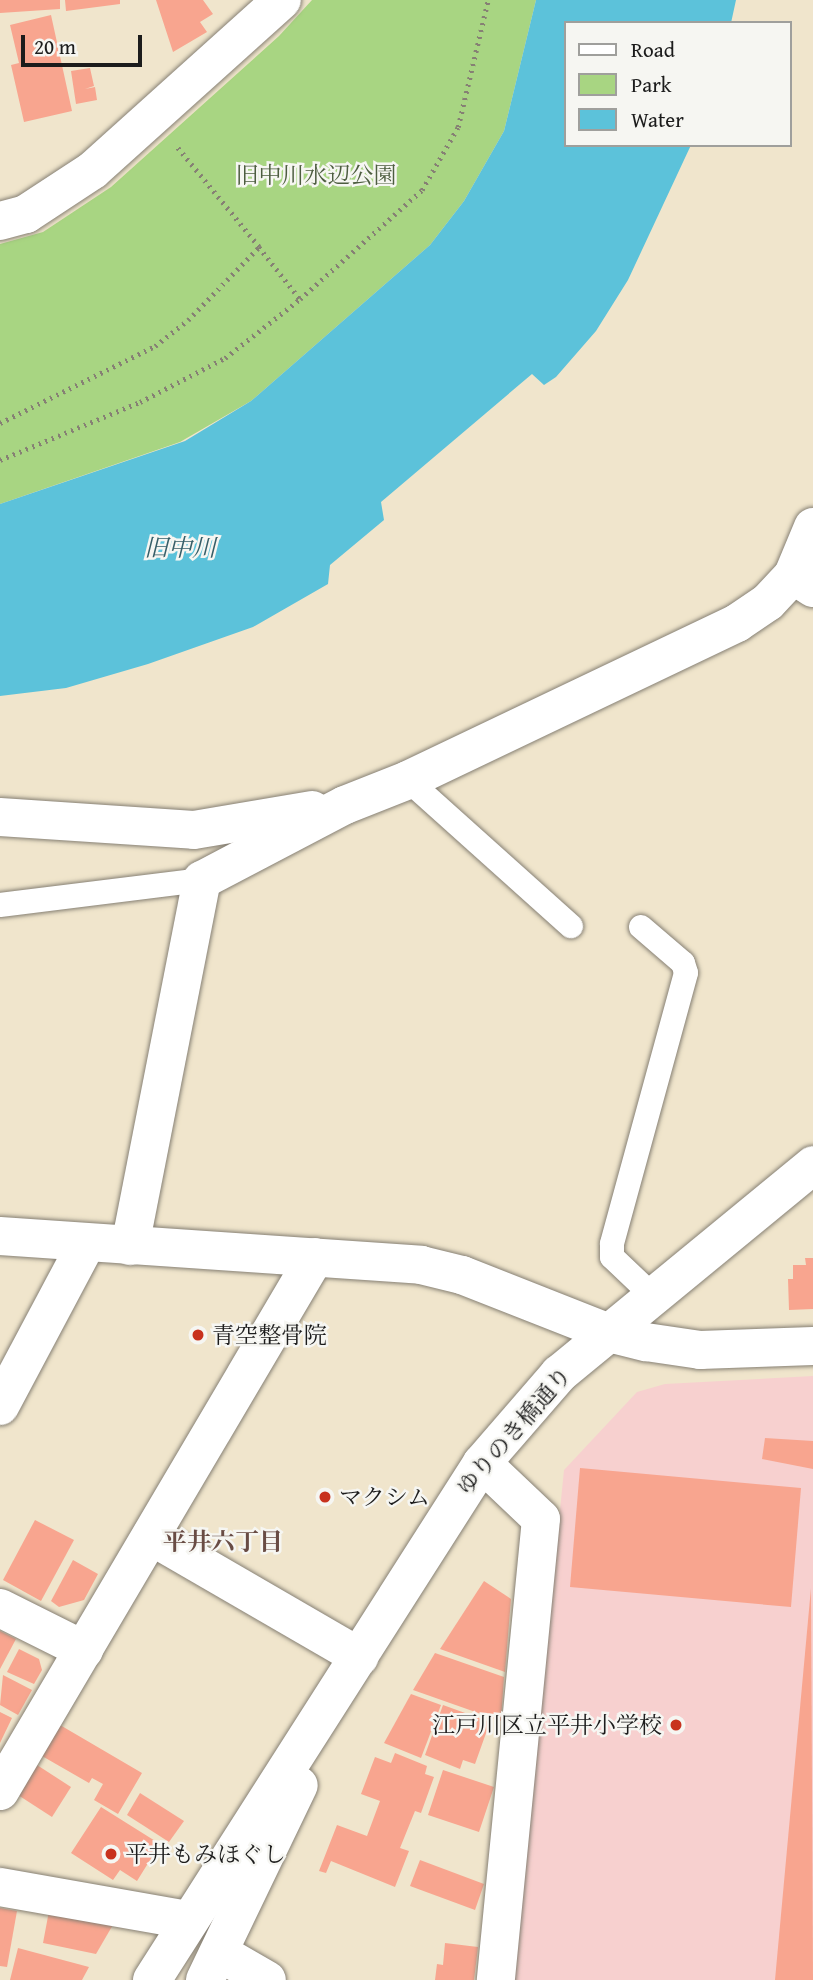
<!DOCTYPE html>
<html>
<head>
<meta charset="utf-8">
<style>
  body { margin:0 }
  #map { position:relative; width:813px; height:1980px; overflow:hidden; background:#f0e5cc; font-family:"Gentium Book Plus","Noto Serif JP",serif }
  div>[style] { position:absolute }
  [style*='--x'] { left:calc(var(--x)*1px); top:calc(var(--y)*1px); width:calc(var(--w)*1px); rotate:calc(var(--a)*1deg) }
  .built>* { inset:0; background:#f7d0cf }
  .green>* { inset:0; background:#a8d582 }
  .water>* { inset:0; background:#5cc2da }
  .building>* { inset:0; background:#f8a58f }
  .path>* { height:4.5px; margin-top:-2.25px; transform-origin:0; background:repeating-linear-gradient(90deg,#868074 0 2px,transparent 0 7px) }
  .roads { filter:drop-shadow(0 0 2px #868074) drop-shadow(0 0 2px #868074) }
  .lane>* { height:24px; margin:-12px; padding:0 12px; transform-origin:12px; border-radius:12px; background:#fff }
  .street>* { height:38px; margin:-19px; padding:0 19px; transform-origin:19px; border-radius:19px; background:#fff }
  .secondary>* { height:38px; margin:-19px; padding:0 19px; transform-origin:19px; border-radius:19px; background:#fff }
  .dots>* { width:19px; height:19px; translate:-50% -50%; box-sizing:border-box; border:4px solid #f6f6f2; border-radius:50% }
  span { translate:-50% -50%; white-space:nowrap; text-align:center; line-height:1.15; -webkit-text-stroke:5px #f6f6f2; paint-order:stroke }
  .park-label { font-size:23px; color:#4d5d40 }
  .poi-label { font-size:23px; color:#1c1c1c }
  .left { translate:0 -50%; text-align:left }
  .right { translate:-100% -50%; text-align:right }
  .street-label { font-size:23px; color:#1c1c1c }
  .water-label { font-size:24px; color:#365e68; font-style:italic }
  .neighbourhood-label { font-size:24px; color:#694c44; font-weight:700 }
  .legend { position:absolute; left:564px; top:21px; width:228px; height:126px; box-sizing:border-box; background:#f6f6f2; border:2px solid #9f9f9c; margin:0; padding:9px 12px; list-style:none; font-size:21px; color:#1c1c1c }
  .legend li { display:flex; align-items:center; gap:14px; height:35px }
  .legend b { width:35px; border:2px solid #9f9f9c }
  .scale { position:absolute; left:21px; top:35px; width:121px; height:32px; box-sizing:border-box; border:4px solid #1c1c1c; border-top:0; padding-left:9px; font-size:21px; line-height:24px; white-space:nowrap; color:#1c1c1c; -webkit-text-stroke:5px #f6f6f2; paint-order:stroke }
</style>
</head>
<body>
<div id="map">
  <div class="built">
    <div style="clip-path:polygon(813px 1376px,813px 1980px,513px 1980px,564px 1470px,637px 1392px,665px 1384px)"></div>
  </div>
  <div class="green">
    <div style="clip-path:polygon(312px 0,536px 0,504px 131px,464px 201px,430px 245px,251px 401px,180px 442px,0 504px,0 244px,43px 232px,111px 187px,279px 36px)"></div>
  </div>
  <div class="water">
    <div style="clip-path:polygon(536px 0,736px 0,731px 23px,566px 23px,566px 145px,691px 145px,628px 280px,596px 331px,556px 377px,544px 385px,532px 374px,381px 502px,384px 520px,330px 565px,328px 584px,253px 627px,148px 664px,66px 688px,0 696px,0 504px,185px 441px,251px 401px,430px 245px,464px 201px,504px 131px)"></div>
  </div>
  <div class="building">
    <div style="clip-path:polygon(0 0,60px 0,60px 9px,0 13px)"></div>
    <div style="clip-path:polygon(65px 0,120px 0,120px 4px,66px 11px)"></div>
    <div style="clip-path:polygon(156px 0,203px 0,213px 14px,200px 22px,207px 32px,173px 52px)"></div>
    <div style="clip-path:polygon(51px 15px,72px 111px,24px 122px,11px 65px,19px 63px,10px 25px)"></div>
    <div style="clip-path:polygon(90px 68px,94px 86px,85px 89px,95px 87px,97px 100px,76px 104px,71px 71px)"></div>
    <div style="clip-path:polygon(805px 1258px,813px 1258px,813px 1309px,789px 1310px,788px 1279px,793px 1279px,793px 1265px,806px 1265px)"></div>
    <div style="clip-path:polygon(765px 1438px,813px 1441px,813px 1469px,762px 1459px)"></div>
    <div style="clip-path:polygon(580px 1468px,801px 1488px,791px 1607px,570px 1587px)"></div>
    <div style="clip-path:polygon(35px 1520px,74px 1540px,41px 1601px,3px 1580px)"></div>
    <div style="clip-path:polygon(73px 1560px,98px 1574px,84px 1600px,59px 1607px,51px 1601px)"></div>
    <div style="clip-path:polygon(484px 1581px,511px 1599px,505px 1672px,440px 1649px)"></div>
    <div style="clip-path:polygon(811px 1588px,813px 1980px,775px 1980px)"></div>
    <div style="clip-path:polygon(0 1631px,16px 1639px,0 1669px)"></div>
    <div style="clip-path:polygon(19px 1649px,39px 1659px,42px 1670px,34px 1684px,7px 1672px)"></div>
    <div style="clip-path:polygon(435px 1653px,504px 1677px,501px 1721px,413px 1690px)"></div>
    <div style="clip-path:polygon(3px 1675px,32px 1690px,18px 1715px,0 1705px)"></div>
    <div style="clip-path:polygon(411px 1694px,441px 1705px,421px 1758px,384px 1743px)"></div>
    <div style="clip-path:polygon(443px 1705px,490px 1722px,475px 1764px,463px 1760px,460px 1769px,425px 1755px)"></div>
    <div style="clip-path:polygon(0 1712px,12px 1718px,0 1743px)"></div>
    <div style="clip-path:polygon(60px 1725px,142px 1773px,118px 1814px,94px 1800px,103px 1784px,92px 1778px,89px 1783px,42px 1756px)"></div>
    <div style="clip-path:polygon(395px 1753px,427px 1766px,425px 1774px,434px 1777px,421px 1813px,415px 1811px,400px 1848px,409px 1851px,395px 1887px,331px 1861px,326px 1873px,319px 1871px,337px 1825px,367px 1836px,380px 1801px,361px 1794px,375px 1757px,391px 1763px)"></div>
    <div style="clip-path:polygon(37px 1765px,71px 1787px,52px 1817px,18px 1795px)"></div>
    <div style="clip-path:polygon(443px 1770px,494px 1787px,479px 1832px,428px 1815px)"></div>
    <div style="clip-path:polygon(140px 1793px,184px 1821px,169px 1842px,127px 1815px)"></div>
    <div style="clip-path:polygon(101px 1807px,160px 1844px,137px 1881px,120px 1870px,113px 1880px,71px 1853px)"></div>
    <div style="clip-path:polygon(420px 1860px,484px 1884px,475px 1910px,410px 1886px)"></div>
    <div style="clip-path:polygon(0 1908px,17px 1911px,7px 1967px,0 1966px)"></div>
    <div style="clip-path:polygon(49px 1911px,114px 1923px,96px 1954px,43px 1943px)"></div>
    <div style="clip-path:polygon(445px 1943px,478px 1947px,474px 1980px,435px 1980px,437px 1964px,443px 1965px)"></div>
    <div style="clip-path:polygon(18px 1948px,89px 1967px,82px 1980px,10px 1980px)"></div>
  </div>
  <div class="path">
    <div style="--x:259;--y:247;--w:66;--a:51.7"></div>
    <div style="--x:0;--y:423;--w:173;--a:-26.4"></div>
    <div style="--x:155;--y:346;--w:42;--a:-38.2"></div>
    <div style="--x:188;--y:320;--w:102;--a:-45.8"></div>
    <div style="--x:259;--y:247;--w:129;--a:-129.4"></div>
    <div style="--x:0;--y:460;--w:152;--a:-22.5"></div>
    <div style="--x:140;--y:402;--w:96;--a:-27.4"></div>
    <div style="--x:225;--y:358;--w:95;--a:-38.2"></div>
    <div style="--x:300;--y:299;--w:164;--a:-41.8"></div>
    <div style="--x:422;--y:190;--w:73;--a:-60.3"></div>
    <div style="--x:458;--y:127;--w:130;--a:-76.7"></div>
  </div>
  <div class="roads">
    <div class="lane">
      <div style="--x:408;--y:780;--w:219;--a:41.9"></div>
      <div style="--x:0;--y:905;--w:204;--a:-7.1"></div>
      <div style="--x:641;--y:927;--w:55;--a:40.6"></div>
      <div style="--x:683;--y:963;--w:10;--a:73"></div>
      <div style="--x:686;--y:973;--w:281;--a:105.3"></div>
      <div style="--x:612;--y:1244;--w:13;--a:90"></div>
      <div style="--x:612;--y:1257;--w:57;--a:43.6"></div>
    </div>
    <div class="street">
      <div style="--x:0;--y:817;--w:194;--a:3.8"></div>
      <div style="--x:194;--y:830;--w:120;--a:-9.6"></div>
      <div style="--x:130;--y:1246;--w:373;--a:-78.9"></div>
      <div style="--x:202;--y:880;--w:161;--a:-27.7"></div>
      <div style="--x:345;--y:805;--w:68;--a:-21.6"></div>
      <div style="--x:408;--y:780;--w:365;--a:-25.5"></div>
      <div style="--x:737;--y:623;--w:37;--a:-34"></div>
      <div style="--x:768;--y:602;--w:37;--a:-47"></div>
      <div style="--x:793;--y:575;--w:24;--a:33"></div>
      <div style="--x:0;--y:1406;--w:183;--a:-62"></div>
      <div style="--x:482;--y:1463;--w:81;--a:43.5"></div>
      <div style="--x:541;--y:1519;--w:463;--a:95.6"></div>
      <div style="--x:151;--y:1536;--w:241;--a:30.1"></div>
      <div style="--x:0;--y:1608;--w:94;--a:26.6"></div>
      <div style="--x:0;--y:1791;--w:620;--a:-59.46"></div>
      <div style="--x:0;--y:1887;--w:190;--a:10"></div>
      <div style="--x:220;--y:1953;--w:54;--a:29.9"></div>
    </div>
    <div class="secondary">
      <div style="--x:0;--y:221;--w:27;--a:-15"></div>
      <div style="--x:26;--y:214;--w:80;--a:-33.3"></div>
      <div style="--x:93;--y:170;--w:254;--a:-42"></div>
      <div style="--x:793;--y:575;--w:52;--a:-67.4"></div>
      <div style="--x:0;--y:1236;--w:422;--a:3.9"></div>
      <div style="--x:421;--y:1265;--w:42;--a:13.7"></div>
      <div style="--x:462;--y:1275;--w:158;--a:21.5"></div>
      <div style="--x:609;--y:1333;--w:38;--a:14"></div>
      <div style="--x:646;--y:1342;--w:55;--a:8.4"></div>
      <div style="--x:700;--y:1350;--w:113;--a:-2"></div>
      <div style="--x:152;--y:1980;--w:613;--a:-57.45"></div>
      <div style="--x:482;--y:1463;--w:118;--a:-49.1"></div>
      <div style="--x:559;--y:1374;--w:329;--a:-39.4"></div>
      <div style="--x:205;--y:1980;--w:216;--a:-64.3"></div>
    </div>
  </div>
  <div class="dots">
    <div style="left:198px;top:1335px;background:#c8321e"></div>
    <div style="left:325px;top:1497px;background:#c8321e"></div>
    <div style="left:676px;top:1725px;background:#c8321e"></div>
    <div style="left:111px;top:1854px;background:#c8321e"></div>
  </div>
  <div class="park-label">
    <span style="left:316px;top:175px">旧中川水辺公園</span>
  </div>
  <div class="poi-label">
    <span class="left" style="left:212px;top:1335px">青空整骨院</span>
    <span class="left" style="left:339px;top:1497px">マクシム</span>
    <span class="right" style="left:662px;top:1725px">江戸川区立平井小学校</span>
    <span class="left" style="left:125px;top:1854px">平井もみほぐし</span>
  </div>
  <div class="street-label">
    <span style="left:514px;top:1431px;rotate:-49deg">ゆりのき橋通り</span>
  </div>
  <div class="water-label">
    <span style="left:180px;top:548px">旧中川</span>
  </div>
  <div class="neighbourhood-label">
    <span style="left:223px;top:1542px">平井六丁目</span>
  </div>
  <ul class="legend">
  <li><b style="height:9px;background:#fff"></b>Road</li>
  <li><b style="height:19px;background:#a8d582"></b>Park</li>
  <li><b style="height:19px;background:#5cc2da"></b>Water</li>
  </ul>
  <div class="scale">20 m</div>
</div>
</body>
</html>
